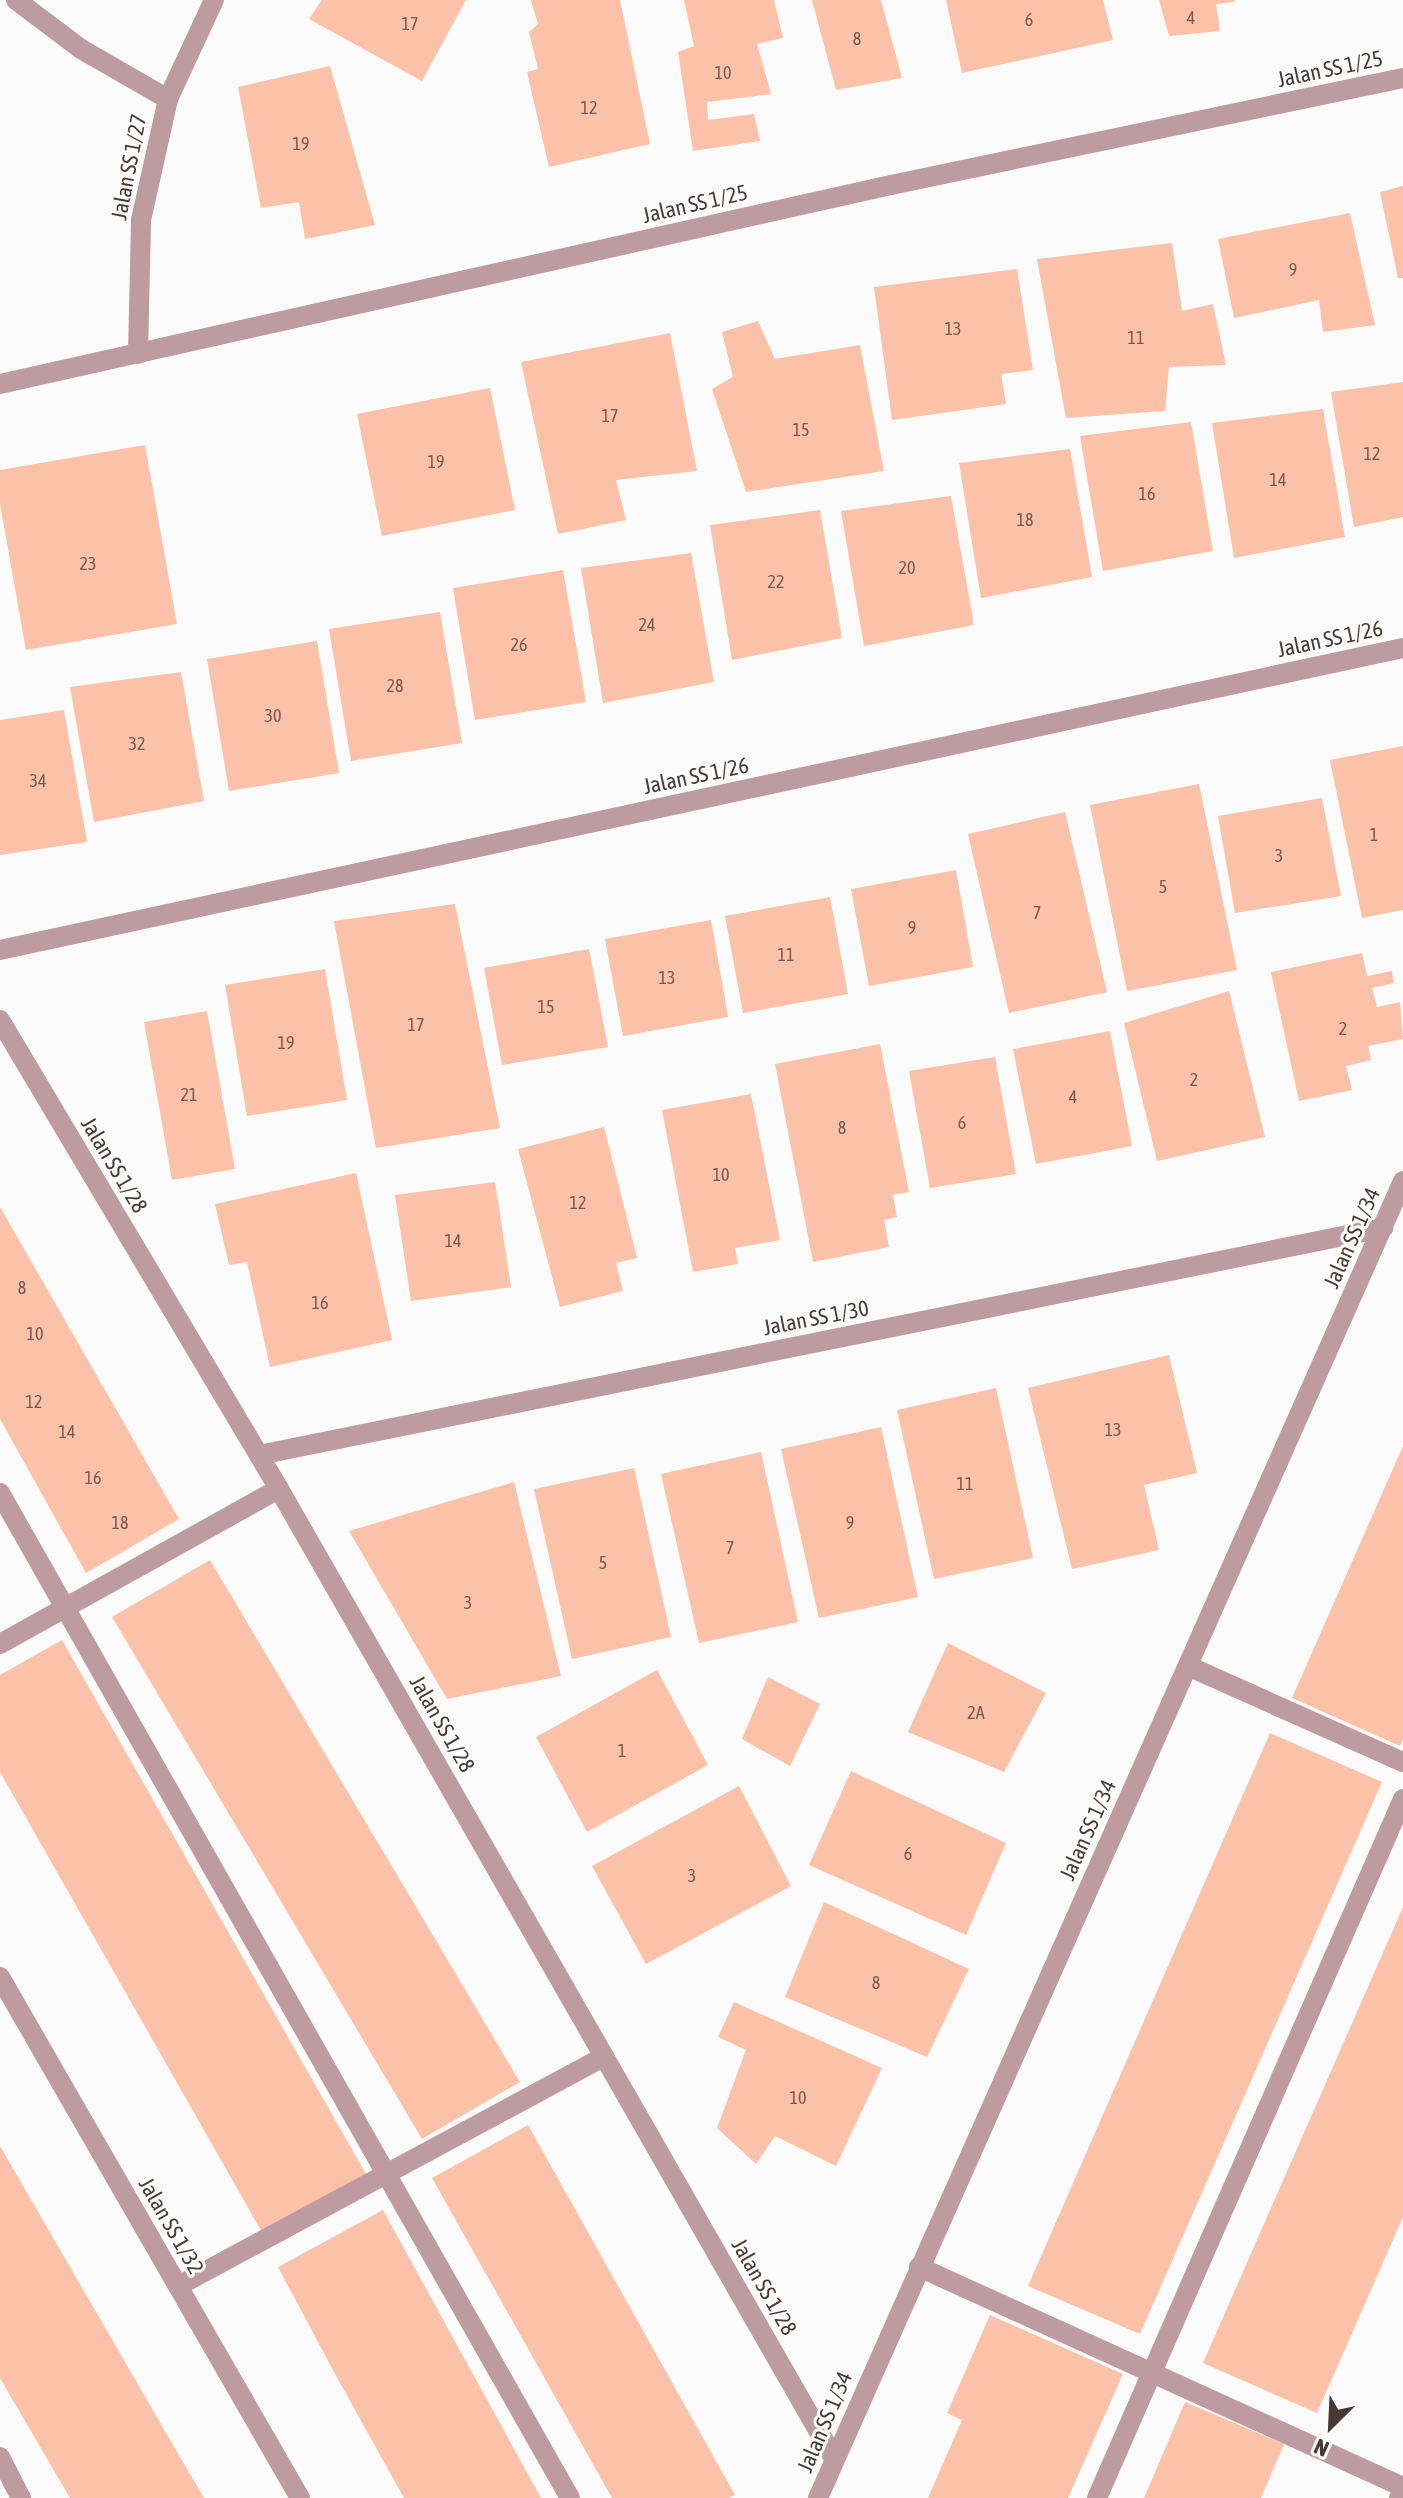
<!DOCTYPE html>
<html>
<head>
<meta charset="utf-8">
<style>
  body { margin:0 }
  #map { position:relative; width:1403px; height:2498px; overflow:hidden; background:#fbfbfb; font-family:"Asap Condensed",sans-serif }
  div>[style] { position:absolute }
  [style*='--x'] { left:calc(var(--x)*1px); top:calc(var(--y)*1px); width:calc(var(--w)*1px); rotate:calc(var(--a)*1deg) }
  .building>* { inset:0; background:#fcc1a9 }
  .service>* { height:20px; margin:-10px; padding:0 10px; transform-origin:10px; border-radius:10px; background:#bd9ba1 }
  .minor>* { height:20px; margin:-10px; padding:0 10px; transform-origin:10px; border-radius:10px; background:#bd9ba1 }
  .tertiary>* { height:20px; margin:-10px; padding:0 10px; transform-origin:10px; border-radius:10px; background:#bd9ba1 }
  span { translate:-50% -50%; white-space:nowrap; text-align:center; line-height:1.15; -webkit-text-stroke:6px #fbfbfb; paint-order:stroke }
  .number-label { font-size:18px; color:#745b50 }
  .number-label span { -webkit-text-stroke-width:0 }
  .street-label { font-size:22px; color:#473933 }
  .north { position:absolute; left:1291px; top:2386px; width:80px; height:80px; -webkit-text-stroke:6px #fbfbfb; paint-order:stroke; rotate:204deg; font-size:22px; font-weight:700; line-height:32px; text-align:center; color:#473933 }
  .north::after { content:''; display:block; margin:auto; width:28px; height:36px; background:#473933; clip-path:polygon(50% 0,100% 100%,50% 72%,0 100%) }
</style>
</head>
<body>
<div id="map">
  <div class="building">
    <div style="clip-path:polygon(322px 0,466px 0,422px 81px,309px 19px)"></div>
    <div style="clip-path:polygon(531px 0,620px 0,650px 144px,549px 167px,527px 72px,538px 69px,529px 32px,538px 24px)"></div>
    <div style="clip-path:polygon(684px 0,774px 0,783px 38px,757px 44px,771px 94px,707px 102px,708px 120px,754px 114px,760px 141px,693px 151px,678px 52px,694px 46px)"></div>
    <div style="clip-path:polygon(812px 0,881px 0,902px 78px,836px 90px)"></div>
    <div style="clip-path:polygon(946px 0,1103px 0,1113px 40px,962px 73px)"></div>
    <div style="clip-path:polygon(1159px 0,1234px 0,1234px 2px,1216px 4px,1220px 31px,1169px 36px)"></div>
    <div style="clip-path:polygon(330px 66px,375px 225px,305px 239px,299px 202px,261px 208px,238px 87px)"></div>
    <div style="clip-path:polygon(1403px 186px,1403px 278px,1398px 278px,1380px 192px)"></div>
    <div style="clip-path:polygon(1350px 213px,1375px 325px,1323px 332px,1319px 300px,1234px 318px,1218px 239px)"></div>
    <div style="clip-path:polygon(1172px 243px,1182px 311px,1213px 304px,1226px 365px,1169px 367px,1165px 411px,1066px 418px,1037px 259px)"></div>
    <div style="clip-path:polygon(1017px 269px,1033px 370px,1001px 374px,1006px 404px,892px 420px,874px 287px)"></div>
    <div style="clip-path:polygon(758px 321px,775px 359px,860px 345px,884px 471px,746px 492px,712px 389px,733px 377px,722px 332px)"></div>
    <div style="clip-path:polygon(670px 333px,697px 471px,616px 480px,626px 520px,558px 534px,521px 362px)"></div>
    <div style="clip-path:polygon(1403px 382px,1403px 517px,1354px 527px,1331px 392px)"></div>
    <div style="clip-path:polygon(490px 388px,515px 510px,382px 536px,357px 414px)"></div>
    <div style="clip-path:polygon(1323px 409px,1345px 537px,1234px 558px,1212px 423px)"></div>
    <div style="clip-path:polygon(1191px 422px,1213px 551px,1103px 571px,1080px 436px)"></div>
    <div style="clip-path:polygon(145px 445px,177px 624px,26px 650px,0 504px,0 470px)"></div>
    <div style="clip-path:polygon(1070px 449px,1092px 577px,981px 598px,959px 463px)"></div>
    <div style="clip-path:polygon(951px 496px,974px 625px,864px 646px,841px 511px)"></div>
    <div style="clip-path:polygon(820px 510px,842px 638px,732px 660px,710px 525px)"></div>
    <div style="clip-path:polygon(691px 553px,714px 682px,603px 703px,581px 568px)"></div>
    <div style="clip-path:polygon(563px 570px,586px 702px,475px 720px,453px 588px)"></div>
    <div style="clip-path:polygon(440px 612px,462px 743px,351px 761px,329px 629px)"></div>
    <div style="clip-path:polygon(317px 641px,339px 773px,229px 791px,207px 659px)"></div>
    <div style="clip-path:polygon(181px 672px,204px 801px,94px 822px,70px 687px)"></div>
    <div style="clip-path:polygon(64px 710px,87px 842px,0 855px,0 720px)"></div>
    <div style="clip-path:polygon(1403px 746px,1403px 910px,1362px 918px,1330px 760px)"></div>
    <div style="clip-path:polygon(1199px 784px,1237px 970px,1127px 991px,1090px 805px)"></div>
    <div style="clip-path:polygon(1322px 798px,1341px 896px,1235px 913px,1218px 816px)"></div>
    <div style="clip-path:polygon(1065px 812px,1107px 992px,1009px 1013px,968px 834px)"></div>
    <div style="clip-path:polygon(956px 870px,973px 967px,869px 986px,851px 889px)"></div>
    <div style="clip-path:polygon(830px 897px,848px 994px,743px 1013px,725px 916px)"></div>
    <div style="clip-path:polygon(455px 904px,500px 1128px,376px 1148px,334px 921px)"></div>
    <div style="clip-path:polygon(711px 920px,728px 1017px,623px 1036px,605px 939px)"></div>
    <div style="clip-path:polygon(589px 949px,608px 1047px,502px 1065px,484px 968px)"></div>
    <div style="clip-path:polygon(1362px 953px,1367px 976px,1392px 971px,1394px 983px,1372px 988px,1377px 1007px,1400px 1002px,1403px 1039px,1368px 1046px,1371px 1060px,1346px 1066px,1352px 1090px,1299px 1101px,1271px 972px)"></div>
    <div style="clip-path:polygon(325px 969px,347px 1100px,247px 1116px,225px 985px)"></div>
    <div style="clip-path:polygon(1229px 991px,1265px 1137px,1157px 1161px,1124px 1023px)"></div>
    <div style="clip-path:polygon(207px 1011px,235px 1169px,172px 1180px,144px 1022px)"></div>
    <div style="clip-path:polygon(1110px 1031px,1132px 1146px,1036px 1164px,1013px 1049px)"></div>
    <div style="clip-path:polygon(880px 1044px,909px 1192px,893px 1195px,897px 1217px,884px 1220px,889px 1247px,813px 1262px,775px 1064px)"></div>
    <div style="clip-path:polygon(995px 1057px,1016px 1174px,930px 1188px,909px 1071px)"></div>
    <div style="clip-path:polygon(751px 1094px,780px 1240px,735px 1248px,738px 1264px,693px 1272px,662px 1110px)"></div>
    <div style="clip-path:polygon(604px 1127px,637px 1258px,616px 1263px,623px 1291px,560px 1307px,518px 1149px)"></div>
    <div style="clip-path:polygon(356px 1173px,392px 1340px,270px 1367px,247px 1262px,229px 1265px,215px 1204px)"></div>
    <div style="clip-path:polygon(495px 1182px,511px 1287px,411px 1301px,395px 1195px)"></div>
    <div style="clip-path:polygon(0 1207px,179px 1519px,86px 1573px,0 1419px)"></div>
    <div style="clip-path:polygon(1169px 1355px,1197px 1473px,1144px 1485px,1159px 1550px,1072px 1569px,1028px 1388px)"></div>
    <div style="clip-path:polygon(996px 1388px,1033px 1558px,934px 1579px,897px 1410px)"></div>
    <div style="clip-path:polygon(881px 1427px,918px 1597px,819px 1618px,781px 1449px)"></div>
    <div style="clip-path:polygon(1403px 1446px,1403px 1739px,1400px 1746px,1292px 1698px)"></div>
    <div style="clip-path:polygon(761px 1452px,798px 1622px,699px 1643px,661px 1474px)"></div>
    <div style="clip-path:polygon(634px 1468px,671px 1637px,572px 1659px,534px 1489px)"></div>
    <div style="clip-path:polygon(514px 1482px,561px 1676px,447px 1699px,349px 1531px)"></div>
    <div style="clip-path:polygon(210px 1560px,520px 2082px,422px 2139px,112px 1617px)"></div>
    <div style="clip-path:polygon(62px 1640px,366px 2174px,262px 2232px,0 1772px,0 1675px)"></div>
    <div style="clip-path:polygon(948px 1643px,1046px 1693px,1004px 1772px,908px 1732px)"></div>
    <div style="clip-path:polygon(657px 1670px,708px 1765px,587px 1832px,536px 1737px)"></div>
    <div style="clip-path:polygon(768px 1677px,820px 1704px,790px 1766px,742px 1739px)"></div>
    <div style="clip-path:polygon(1270px 1733px,1382px 1782px,1140px 2334px,1028px 2286px)"></div>
    <div style="clip-path:polygon(851px 1771px,1006px 1843px,966px 1935px,809px 1865px)"></div>
    <div style="clip-path:polygon(739px 1786px,791px 1886px,646px 1964px,592px 1866px)"></div>
    <div style="clip-path:polygon(824px 1902px,969px 1969px,927px 2057px,785px 1997px)"></div>
    <div style="clip-path:polygon(1403px 1907px,1403px 2217px,1317px 2413px,1203px 2363px)"></div>
    <div style="clip-path:polygon(734px 2002px,882px 2068px,836px 2166px,775px 2136px,756px 2164px,717px 2128px,746px 2050px,718px 2037px)"></div>
    <div style="clip-path:polygon(528px 2125px,735px 2495px,729px 2498px,612px 2498px,432px 2178px)"></div>
    <div style="clip-path:polygon(0 2146px,158px 2419px,204px 2498px,70px 2498px,0 2378px)"></div>
    <div style="clip-path:polygon(383px 2210px,440px 2314px,541px 2498px,404px 2498px,334px 2372px,278px 2267px)"></div>
    <div style="clip-path:polygon(990px 2315px,1123px 2374px,1068px 2498px,928px 2498px,962px 2420px,947px 2413px)"></div>
    <div style="clip-path:polygon(1185px 2402px,1284px 2444px,1261px 2498px,1144px 2498px)"></div>
  </div>
  <div class="service">
    <div style="--x:0;--y:1493;--w:1155;--a:60.44"></div>
    <div style="--x:0;--y:1644;--w:319;--a:-29.1"></div>
    <div style="--x:1188;--y:1666;--w:235;--a:24.1"></div>
    <div style="--x:919;--y:2267;--w:532;--a:24.44"></div>
    <div style="--x:178;--y:2286;--w:484;--a:-28.3"></div>
    <div style="--x:0;--y:2457;--w:46;--a:62.9"></div>
    <div style="--x:1097;--y:2498;--w:763;--a:-66.36"></div>
  </div>
  <div class="minor">
    <div style="--x:16;--y:0;--w:81;--a:37"></div>
    <div style="--x:81;--y:49;--w:100;--a:29.9"></div>
    <div style="--x:138;--y:354;--w:134;--a:-88.7"></div>
    <div style="--x:141;--y:220;--w:124;--a:-77.4"></div>
    <div style="--x:168;--y:99;--w:109;--a:-65.1"></div>
    <div style="--x:0;--y:384;--w:913;--a:-12.59"></div>
    <div style="--x:891;--y:185;--w:523;--a:-11.8"></div>
    <div style="--x:0;--y:950;--w:1435;--a:-12.15"></div>
    <div style="--x:0;--y:1020;--w:546;--a:59.25"></div>
    <div style="--x:279;--y:1489;--w:1117;--a:60.2"></div>
    <div style="--x:259;--y:1455;--w:1147;--a:-11.42"></div>
    <div style="--x:0;--y:1977;--w:601;--a:60.07"></div>
    <div style="--x:818;--y:2498;--w:1441;--a:-66.05"></div>
  </div>
  <div class="tertiary">
    <div style="--x:1399;--y:2498;--w:9;--a:-63"></div>
  </div>
  <div class="number-label">
    <span style="left:1191px;top:18px">4</span>
    <span style="left:1029px;top:20px">6</span>
    <span style="left:410px;top:24px">17</span>
    <span style="left:857px;top:39px">8</span>
    <span style="left:723px;top:73px">10</span>
    <span style="left:589px;top:108px">12</span>
    <span style="left:301px;top:144px">19</span>
    <span style="left:1293px;top:270px">9</span>
    <span style="left:953px;top:329px">13</span>
    <span style="left:1136px;top:338px">11</span>
    <span style="left:610px;top:416px">17</span>
    <span style="left:801px;top:430px">15</span>
    <span style="left:1372px;top:454px">12</span>
    <span style="left:436px;top:462px">19</span>
    <span style="left:1278px;top:480px">14</span>
    <span style="left:1147px;top:494px">16</span>
    <span style="left:1025px;top:520px">18</span>
    <span style="left:88px;top:564px">23</span>
    <span style="left:907px;top:568px">20</span>
    <span style="left:776px;top:582px">22</span>
    <span style="left:647px;top:625px">24</span>
    <span style="left:519px;top:645px">26</span>
    <span style="left:395px;top:686px">28</span>
    <span style="left:273px;top:716px">30</span>
    <span style="left:137px;top:744px">32</span>
    <span style="left:38px;top:781px">34</span>
    <span style="left:1374px;top:835px">1</span>
    <span style="left:1279px;top:856px">3</span>
    <span style="left:1163px;top:887px">5</span>
    <span style="left:1037px;top:913px">7</span>
    <span style="left:912px;top:928px">9</span>
    <span style="left:786px;top:955px">11</span>
    <span style="left:667px;top:978px">13</span>
    <span style="left:546px;top:1007px">15</span>
    <span style="left:416px;top:1025px">17</span>
    <span style="left:1343px;top:1029px">2</span>
    <span style="left:286px;top:1043px">19</span>
    <span style="left:1194px;top:1080px">2</span>
    <span style="left:189px;top:1095px">21</span>
    <span style="left:1073px;top:1097px">4</span>
    <span style="left:962px;top:1123px">6</span>
    <span style="left:842px;top:1128px">8</span>
    <span style="left:721px;top:1175px">10</span>
    <span style="left:578px;top:1203px">12</span>
    <span style="left:453px;top:1241px">14</span>
    <span style="left:22px;top:1288px">8</span>
    <span style="left:320px;top:1303px">16</span>
    <span style="left:35px;top:1334px">10</span>
    <span style="left:34px;top:1402px">12</span>
    <span style="left:1113px;top:1430px">13</span>
    <span style="left:67px;top:1432px">14</span>
    <span style="left:93px;top:1478px">16</span>
    <span style="left:965px;top:1484px">11</span>
    <span style="left:120px;top:1523px">18</span>
    <span style="left:850px;top:1523px">9</span>
    <span style="left:730px;top:1548px">7</span>
    <span style="left:603px;top:1563px">5</span>
    <span style="left:468px;top:1603px">3</span>
    <span style="left:976px;top:1713px">2A</span>
    <span style="left:622px;top:1751px">1</span>
    <span style="left:908px;top:1854px">6</span>
    <span style="left:692px;top:1876px">3</span>
    <span style="left:876px;top:1983px">8</span>
    <span style="left:798px;top:2098px">10</span>
  </div>
  <div class="street-label">
    <span style="left:1330px;top:69px;rotate:-12deg">Jalan SS 1/25</span>
    <span style="left:129px;top:167px;rotate:-79deg">Jalan SS 1/27</span>
    <span style="left:695px;top:204px;rotate:-13deg">Jalan SS 1/25</span>
    <span style="left:1330px;top:639px;rotate:-12deg">Jalan SS 1/26</span>
    <span style="left:696px;top:776px;rotate:-12deg">Jalan SS 1/26</span>
    <span style="left:114px;top:1165px;rotate:59deg">Jalan SS 1/28</span>
    <span style="left:1352px;top:1238px;rotate:-66deg">Jalan SS 1/34</span>
    <span style="left:816px;top:1318px;rotate:-11deg">Jalan SS 1/30</span>
    <span style="left:442px;top:1724px;rotate:60deg">Jalan SS 1/28</span>
    <span style="left:1088px;top:1830px;rotate:-66deg">Jalan SS 1/34</span>
    <span style="left:171px;top:2226px;rotate:60deg">Jalan SS 1/32</span>
    <span style="left:764px;top:2287px;rotate:60deg">Jalan SS 1/28</span>
    <span style="left:825px;top:2422px;rotate:-67deg">Jalan SS 1/34</span>
  </div>
  <div class="north">N</div>
</div>
</body>
</html>
